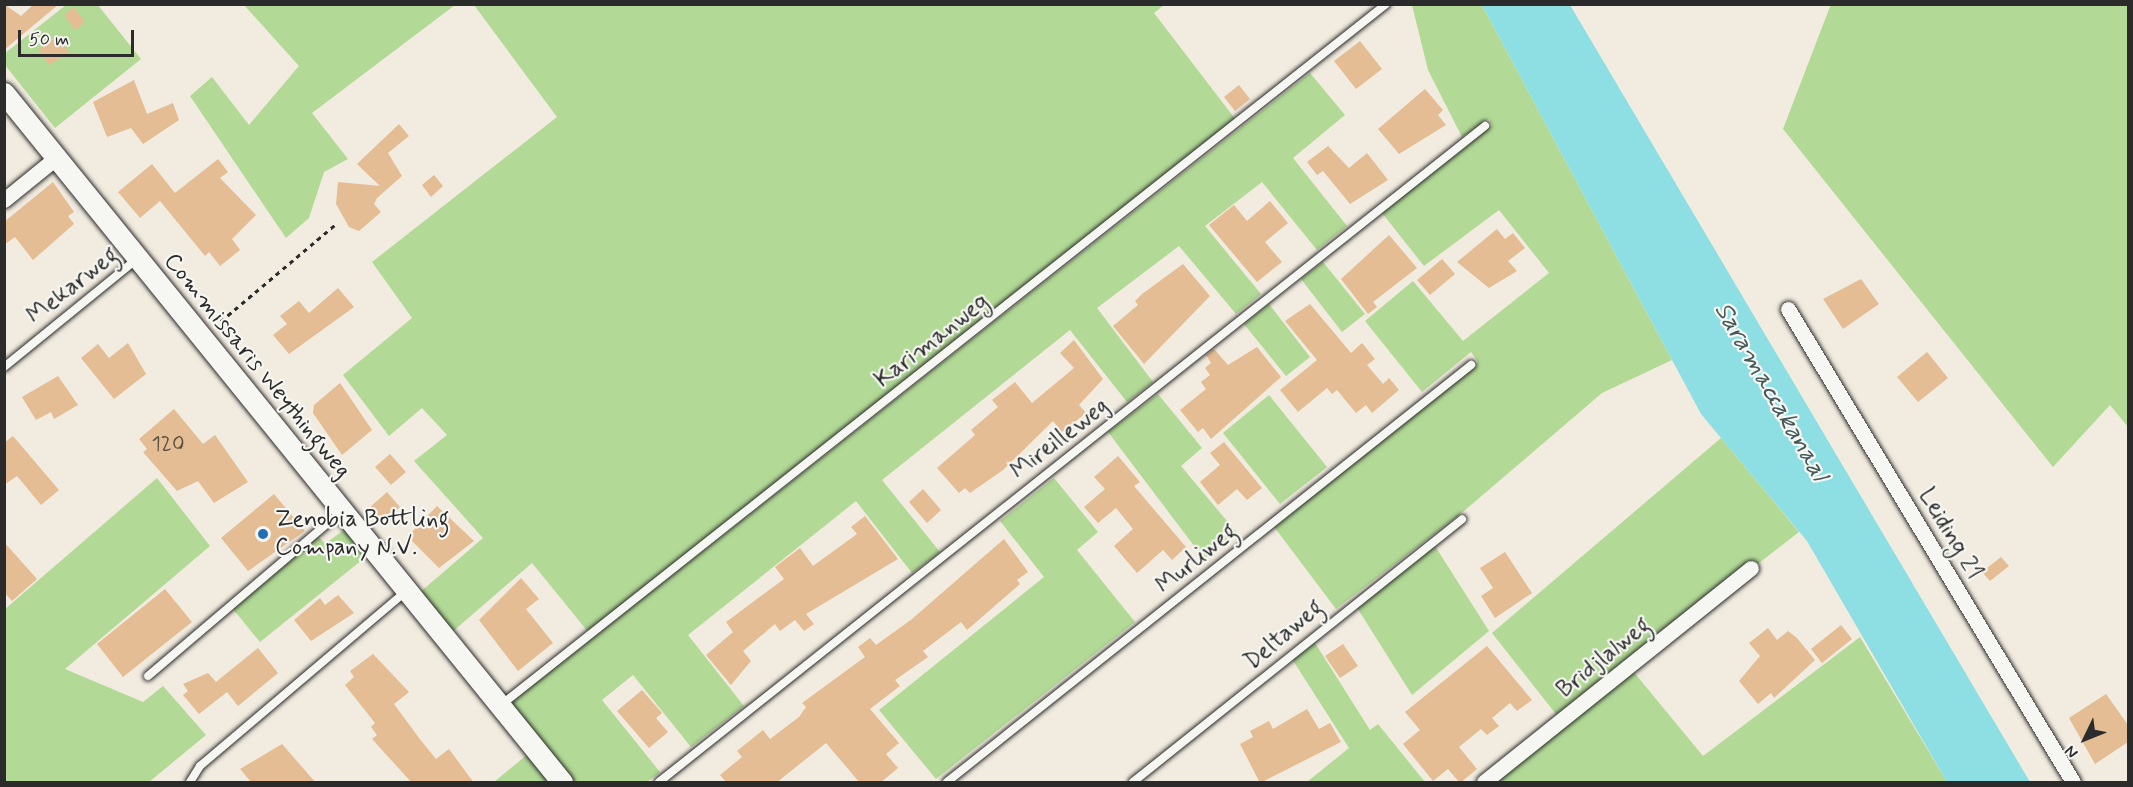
<!DOCTYPE html>
<html>
<head>
<meta charset="utf-8">
<style>
  body { margin:0 }
  #map { position:relative; width:2133px; height:787px; overflow:hidden; background:#f2ebdf; font-family:Mynerve,sans-serif }
  div>[style] { position:absolute }
  [style*='--x'] { left:calc(var(--x)*1px); top:calc(var(--y)*1px); width:calc(var(--w)*1px); rotate:calc(var(--a)*1deg) }
  .green>* { inset:0; background:#b2da96 }
  .water>* { inset:0; background:#8ddfe3 }
  .building>* { inset:0; background:#e4bd94 }
  .path>* { height:3px; margin-top:-1.5px; transform-origin:0; background:repeating-linear-gradient(90deg,#2b2b2b 0 4.5px,transparent 0 9px) }
  .roads { filter:drop-shadow(0 0 2px #2b2b2b) drop-shadow(0 0 2px #2b2b2b) }
  .lane>* { height:8px; margin:-4px; padding:0 4px; transform-origin:4px; border-radius:4px; background:#f6f6f2 }
  .street>* { height:15px; margin:-7.5px; padding:0 7.5px; transform-origin:7.5px; border-radius:7.5px; background:#f6f6f2 }
  .secondary>* { height:21px; margin:-10.5px; padding:0 10.5px; transform-origin:10.5px; border-radius:10.5px; background:#f6f6f2 }
  .dots>* { width:16px; height:16px; translate:-50% -50%; box-sizing:border-box; border:3px solid #f6f6f2; border-radius:50% }
  span { translate:-50% -50%; white-space:nowrap; text-align:center; line-height:1.15; -webkit-text-stroke:4.5px #f6f6f2; paint-order:stroke }
  .number-label { font-size:21px; color:#595045 }
  .number-label span { -webkit-text-stroke-width:0 }
  .street-label { font-size:24px; color:#2b2b2b }
  .poi-label { font-size:24px; color:#2b2b2b }
  .left { translate:0 -50%; text-align:left }
  .water-label { font-size:26px; color:#445859; font-style:italic }
  .frame { position:absolute; inset:0; border:6px solid #2b2b2b; pointer-events:none }
  .north { position:absolute; left:2055px; top:709px; width:60px; height:60px; -webkit-text-stroke:4px #f6f6f2; paint-order:stroke; rotate:227deg; font-size:16px; font-weight:700; line-height:24px; text-align:center; color:#2b2b2b }
  .north::after { content:''; display:block; margin:auto; width:21px; height:27px; background:#2b2b2b; clip-path:polygon(50% 0,100% 100%,50% 72%,0 100%) }
  .scale { position:absolute; left:18px; top:30px; width:116px; height:27px; box-sizing:border-box; border:3px solid #2b2b2b; border-top:0; padding-left:8px; font-size:18px; line-height:21px; white-space:nowrap; color:#2b2b2b; -webkit-text-stroke:4px #f6f6f2; paint-order:stroke }
</style>
</head>
<body>
<div id="map">
  <div class="green">
    <div style="clip-path:polygon(97px 4px,141px 59px,55px 128px,5px 65px,4px 54px,66px 5px)"></div>
    <div style="clip-path:polygon(1831px 4px,2128px 5px,2128px 427px,2110px 405px,2053px 467px,1783px 129px)"></div>
    <div style="clip-path:polygon(244px 5px,455px 5px,312px 113px,348px 159px,324px 172px,309px 218px,286px 238px,190px 96px,212px 77px,249px 125px,299px 66px)"></div>
    <div style="clip-path:polygon(474px 5px,1164px 5px,1154px 13px,1236px 120px,589px 633px,532px 563px,451px 633px,418px 594px,483px 538px,414px 461px,447px 435px,422px 408px,389px 436px,343px 375px,412px 318px,372px 262px,557px 117px)"></div>
    <div style="clip-path:polygon(1412px 5px,1482px 5px,1672px 360px,1602px 393px,1464px 511px,1336px 609px,1272px 524px,1478px 362px,1471px 352px,1422px 392px,1365px 321px,1413px 281px,1463px 341px,1549px 273px,1499px 210px,1424px 266px,1382px 213px,1492px 125px,1489px 119px,1462px 137px,1428px 70px)"></div>
    <div style="clip-path:polygon(1310px 73px,1345px 115px,1293px 158px,1347px 226px,1317px 250px,1262px 182px,1205px 226px,1261px 294px,1236px 314px,1179px 246px,1097px 308px,1153px 382px,1127px 402px,1070px 330px,882px 480px,940px 552px,912px 573px,856px 501px,688px 635px,744px 706px,691px 747px,633px 675px,602px 700px,660px 772px,647px 782px,573px 782px,512px 707px,514px 700px)"></div>
    <div style="clip-path:polygon(1323px 262px,1365px 314px,1342px 332px,1301px 279px)"></div>
    <div style="clip-path:polygon(1269px 304px,1310px 357px,1286px 376px,1244px 324px)"></div>
    <div style="clip-path:polygon(1158px 394px,1202px 448px,1181px 466px,1237px 533px,1204px 559px,1108px 432px)"></div>
    <div style="clip-path:polygon(1269px 395px,1327px 467px,1280px 504px,1223px 433px)"></div>
    <div style="clip-path:polygon(1721px 438px,1799px 532px,1559px 718px,1492px 633px)"></div>
    <div style="clip-path:polygon(157px 478px,210px 546px,65px 669px,143px 702px,163px 686px,206px 735px,149px 782px,5px 782px,5px 609px)"></div>
    <div style="clip-path:polygon(1054px 478px,1098px 532px,1077px 550px,1135px 622px,936px 779px,879px 710px,1044px 577px,1000px 521px)"></div>
    <div style="clip-path:polygon(345px 529px,367px 556px,260px 642px,228px 603px,315px 532px,325px 544px)"></div>
    <div style="clip-path:polygon(1435px 546px,1489px 631px,1412px 695px,1356px 606px)"></div>
    <div style="clip-path:polygon(1860px 637px,1947px 782px,1491px 782px,1632px 670px,1703px 756px)"></div>
    <div style="clip-path:polygon(1315px 643px,1370px 730px,1378px 724px,1425px 782px,1307px 782px,1349px 748px,1292px 659px)"></div>
    <div style="clip-path:polygon(528px 754px,551px 782px,494px 782px)"></div>
  </div>
  <div class="water">
    <div style="clip-path:polygon(1482px 5px,1570px 5px,2030px 782px,1947px 782px,1807px 541px,1701px 414px)"></div>
  </div>
  <div class="building">
    <div style="clip-path:polygon(4px 4px,21px 16px,34px 4px,59px 4px,4px 50px)"></div>
    <div style="clip-path:polygon(74px 7px,85px 22px,75px 30px,64px 15px)"></div>
    <div style="clip-path:polygon(58px 36px,69px 53px,49px 65px,39px 49px)"></div>
    <div style="clip-path:polygon(1360px 41px,1382px 69px,1356px 89px,1334px 61px)"></div>
    <div style="clip-path:polygon(134px 80px,147px 114px,173px 103px,179px 120px,143px 144px,131px 128px,107px 137px,93px 102px)"></div>
    <div style="clip-path:polygon(1239px 85px,1250px 99px,1235px 111px,1224px 97px)"></div>
    <div style="clip-path:polygon(1425px 89px,1443px 110px,1438px 115px,1446px 125px,1399px 154px,1378px 129px)"></div>
    <div style="clip-path:polygon(399px 124px,409px 136px,388px 153px,402px 176px,377px 198px,374px 204px,381px 212px,359px 231px,349px 227px,336px 204px,338px 182px,380px 186px,357px 164px)"></div>
    <div style="clip-path:polygon(1328px 146px,1349px 168px,1367px 153px,1388px 180px,1350px 204px,1323px 171px,1317px 175px,1307px 162px)"></div>
    <div style="clip-path:polygon(218px 159px,228px 172px,220px 178px,256px 215px,232px 239px,240px 250px,220px 266px,209px 252px,205px 256px,160px 201px,140px 218px,118px 192px,152px 164px,175px 193px)"></div>
    <div style="clip-path:polygon(434px 175px,443px 186px,431px 197px,422px 185px)"></div>
    <div style="clip-path:polygon(53px 182px,74px 212px,68px 216px,74px 224px,33px 260px,15px 237px,4px 245px,4px 222px)"></div>
    <div style="clip-path:polygon(1270px 201px,1288px 223px,1265px 242px,1282px 262px,1257px 282px,1209px 225px,1234px 205px,1247px 221px)"></div>
    <div style="clip-path:polygon(1497px 229px,1505px 239px,1513px 233px,1525px 248px,1508px 261px,1517px 271px,1489px 288px,1457px 262px)"></div>
    <div style="clip-path:polygon(1389px 235px,1417px 268px,1373px 302px,1377px 307px,1368px 314px,1341px 279px)"></div>
    <div style="clip-path:polygon(1442px 259px,1455px 274px,1430px 295px,1417px 280px)"></div>
    <div style="clip-path:polygon(1183px 264px,1210px 296px,1144px 364px,1113px 326px,1138px 305px,1135px 301px,1142px 294px)"></div>
    <div style="clip-path:polygon(1861px 279px,1879px 304px,1843px 329px,1823px 299px)"></div>
    <div style="clip-path:polygon(338px 288px,354px 307px,289px 354px,273px 335px,287px 324px,280px 316px,299px 301px,309px 313px)"></div>
    <div style="clip-path:polygon(1310px 304px,1351px 353px,1362px 343px,1375px 359px,1367px 365px,1383px 384px,1389px 378px,1399px 390px,1372px 413px,1366px 405px,1356px 413px,1337px 390px,1332px 394px,1327px 388px,1298px 412px,1280px 390px,1317px 360px,1285px 321px)"></div>
    <div style="clip-path:polygon(1074px 340px,1103px 379px,1079px 405px,1086px 413px,1062px 432px,1053px 421px,1003px 470px,970px 493px,965px 488px,959px 493px,937px 468px,975px 435px,971px 430px,998px 407px,992px 400px,1015px 382px,1032px 403px,1074px 368px,1060px 353px)"></div>
    <div style="clip-path:polygon(128px 343px,146px 374px,114px 399px,81px 358px,98px 344px,109px 358px)"></div>
    <div style="clip-path:polygon(1257px 347px,1281px 377px,1211px 439px,1203px 428px,1198px 432px,1180px 410px,1206px 389px,1201px 382px,1210px 375px,1205px 368px,1211px 363px,1206px 355px,1214px 349px,1228px 365px)"></div>
    <div style="clip-path:polygon(1927px 352px,1948px 378px,1918px 402px,1897px 377px)"></div>
    <div style="clip-path:polygon(58px 376px,78px 405px,54px 419px,51px 412px,36px 420px,22px 397px)"></div>
    <div style="clip-path:polygon(340px 383px,372px 430px,342px 455px,313px 413px,314px 405px)"></div>
    <div style="clip-path:polygon(174px 409px,203px 444px,215px 435px,248px 482px,214px 503px,198px 481px,177px 491px,143px 452px,147px 449px,139px 439px)"></div>
    <div style="clip-path:polygon(13px 436px,59px 490px,41px 505px,17px 476px,4px 485px,4px 443px)"></div>
    <div style="clip-path:polygon(1224px 442px,1262px 488px,1247px 500px,1237px 489px,1218px 505px,1200px 482px,1220px 465px,1210px 453px)"></div>
    <div style="clip-path:polygon(390px 454px,406px 472px,391px 485px,375px 467px)"></div>
    <div style="clip-path:polygon(1118px 456px,1140px 482px,1134px 486px,1186px 547px,1172px 560px,1163px 550px,1137px 573px,1114px 546px,1133px 529px,1116px 508px,1098px 523px,1084px 507px,1105px 489px,1094px 477px)"></div>
    <div style="clip-path:polygon(923px 489px,941px 510px,927px 523px,909px 502px)"></div>
    <div style="clip-path:polygon(387px 492px,400px 507px,382px 524px,368px 509px)"></div>
    <div style="clip-path:polygon(274px 494px,305px 531px,248px 571px,221px 538px)"></div>
    <div style="clip-path:polygon(437px 506px,474px 541px,439px 568px,411px 540px,412px 532px)"></div>
    <div style="clip-path:polygon(865px 516px,898px 559px,806px 614px,814px 624px,804px 631px,795px 620px,780px 631px,775px 624px,743px 651px,751px 661px,731px 685px,706px 655px,733px 632px,726px 622px,784px 579px,775px 567px,800px 548px,813px 566px,857px 534px,851px 527px)"></div>
    <div style="clip-path:polygon(1004px 539px,1028px 572px,1017px 580px,1020px 584px,967px 630px,961px 622px,923px 651px,928px 657px,895px 680px,900px 686px,870px 709px,899px 743px,886px 754px,898px 768px,880px 783px,860px 783px,826px 743px,776px 783px,727px 783px,720px 775px,742px 757px,737px 751px,763px 730px,770px 739px,799px 717px,806px 707px,802px 703px,865px 657px,858px 647px,870px 638px,876px 645px,912px 619px)"></div>
    <div style="clip-path:polygon(4px 542px,37px 579px,12px 601px,4px 592px)"></div>
    <div style="clip-path:polygon(1505px 552px,1532px 593px,1495px 618px,1481px 596px,1493px 588px,1480px 568px)"></div>
    <div style="clip-path:polygon(2001px 557px,2009px 566px,1990px 581px,1982px 572px)"></div>
    <div style="clip-path:polygon(521px 578px,539px 599px,526px 609px,553px 643px,518px 671px,479px 620px)"></div>
    <div style="clip-path:polygon(165px 589px,192px 622px,123px 677px,97px 644px)"></div>
    <div style="clip-path:polygon(338px 595px,354px 613px,311px 641px,294px 620px,320px 598px,325px 605px)"></div>
    <div style="clip-path:polygon(1841px 625px,1852px 639px,1822px 663px,1811px 649px)"></div>
    <div style="clip-path:polygon(1768px 628px,1777px 640px,1788px 631px,1797px 638px,1815px 660px,1774px 698px,1771px 693px,1758px 704px,1739px 681px,1760px 656px,1749px 643px)"></div>
    <div style="clip-path:polygon(1343px 644px,1358px 666px,1340px 678px,1325px 656px)"></div>
    <div style="clip-path:polygon(1487px 646px,1532px 700px,1517px 711px,1510px 703px,1492px 718px,1499px 726px,1487px 735px,1481px 729px,1459px 747px,1477px 769px,1460px 783px,1448px 769px,1433px 781px,1403px 744px,1420px 730px,1405px 712px)"></div>
    <div style="clip-path:polygon(258px 648px,278px 673px,238px 706px,227px 692px,199px 714px,183px 695px,188px 691px,183px 684px,208px 673px,216px 682px)"></div>
    <div style="clip-path:polygon(373px 654px,409px 692px,394px 704px,419px 738px,436px 759px,449px 749px,474px 783px,412px 783px,372px 739px,377px 735px,371px 727px,375px 723px,345px 685px,354px 677px,350px 671px)"></div>
    <div style="clip-path:polygon(642px 690px,662px 713px,656px 718px,668px 732px,649px 748px,617px 711px)"></div>
    <div style="clip-path:polygon(2106px 694px,2128px 725px,2128px 742px,2095px 764px,2069px 718px)"></div>
    <div style="clip-path:polygon(1307px 709px,1319px 729px,1330px 723px,1341px 742px,1260px 783px,1240px 744px,1253px 737px,1250px 731px,1269px 721px,1273px 729px)"></div>
    <div style="clip-path:polygon(282px 744px,316px 783px,252px 783px,240px 769px)"></div>
  </div>
  <div class="path">
    <div style="--x:214;--y:327;--w:161;--a:-40.2"></div>
  </div>
  <div class="roads">
    <div class="lane">
      <div style="--x:4;--y:367;--w:171;--a:-39.1"></div>
      <div style="--x:148;--y:676;--w:253;--a:-40.4"></div>
      <div style="--x:501;--y:705;--w:1129;--a:-38.38"></div>
      <div style="--x:190;--y:782;--w:19;--a:-58"></div>
      <div style="--x:200;--y:766;--w:269;--a:-40.3"></div>
      <div style="--x:659;--y:782;--w:1055;--a:-38.46"></div>
      <div style="--x:947;--y:782;--w:670;--a:-38.51"></div>
      <div style="--x:1133;--y:782;--w:421;--a:-38.6"></div>
    </div>
    <div class="street">
      <div style="--x:4;--y:200;--w:68;--a:-39.1"></div>
      <div style="--x:1788;--y:309;--w:552;--a:58.93"></div>
      <div style="--x:1484;--y:782;--w:342;--a:-38.7"></div>
    </div>
    <div class="secondary">
      <div style="--x:4;--y:93;--w:887;--a:51"></div>
    </div>
  </div>
  <div class="dots">
    <div style="left:263px;top:534px;background:#1f6fb2"></div>
  </div>
  <div class="number-label">
    <span style="left:168px;top:444px">120</span>
  </div>
  <div class="street-label">
    <span style="left:73px;top:286px;rotate:-38deg">Mekarweg</span>
    <span style="left:932px;top:341px;rotate:-38deg">Karimanweg</span>
    <span style="left:257px;top:366px;rotate:51deg">Commissaris Weythingweg</span>
    <span style="left:1060px;top:439px;rotate:-38deg">Mireilleweg</span>
    <span style="left:1950px;top:534px;rotate:59deg">Leiding 21</span>
    <span style="left:1197px;top:559px;rotate:-39deg">Murliweg</span>
    <span style="left:1284px;top:635px;rotate:-40deg">Deltaweg</span>
    <span style="left:1604px;top:658px;rotate:-39deg">Bridjlalweg</span>
  </div>
  <div class="poi-label">
    <span class="left" style="left:275px;top:534px">Zenobia Bottling<br>Company N.V.</span>
  </div>
  <div class="water-label">
    <span style="left:1770px;top:392px;rotate:60deg">Saramaccakanaal</span>
  </div>
  <div class="frame"></div>
  <div class="north">N</div>
  <div class="scale">50 m</div>
</div>
</body>
</html>
